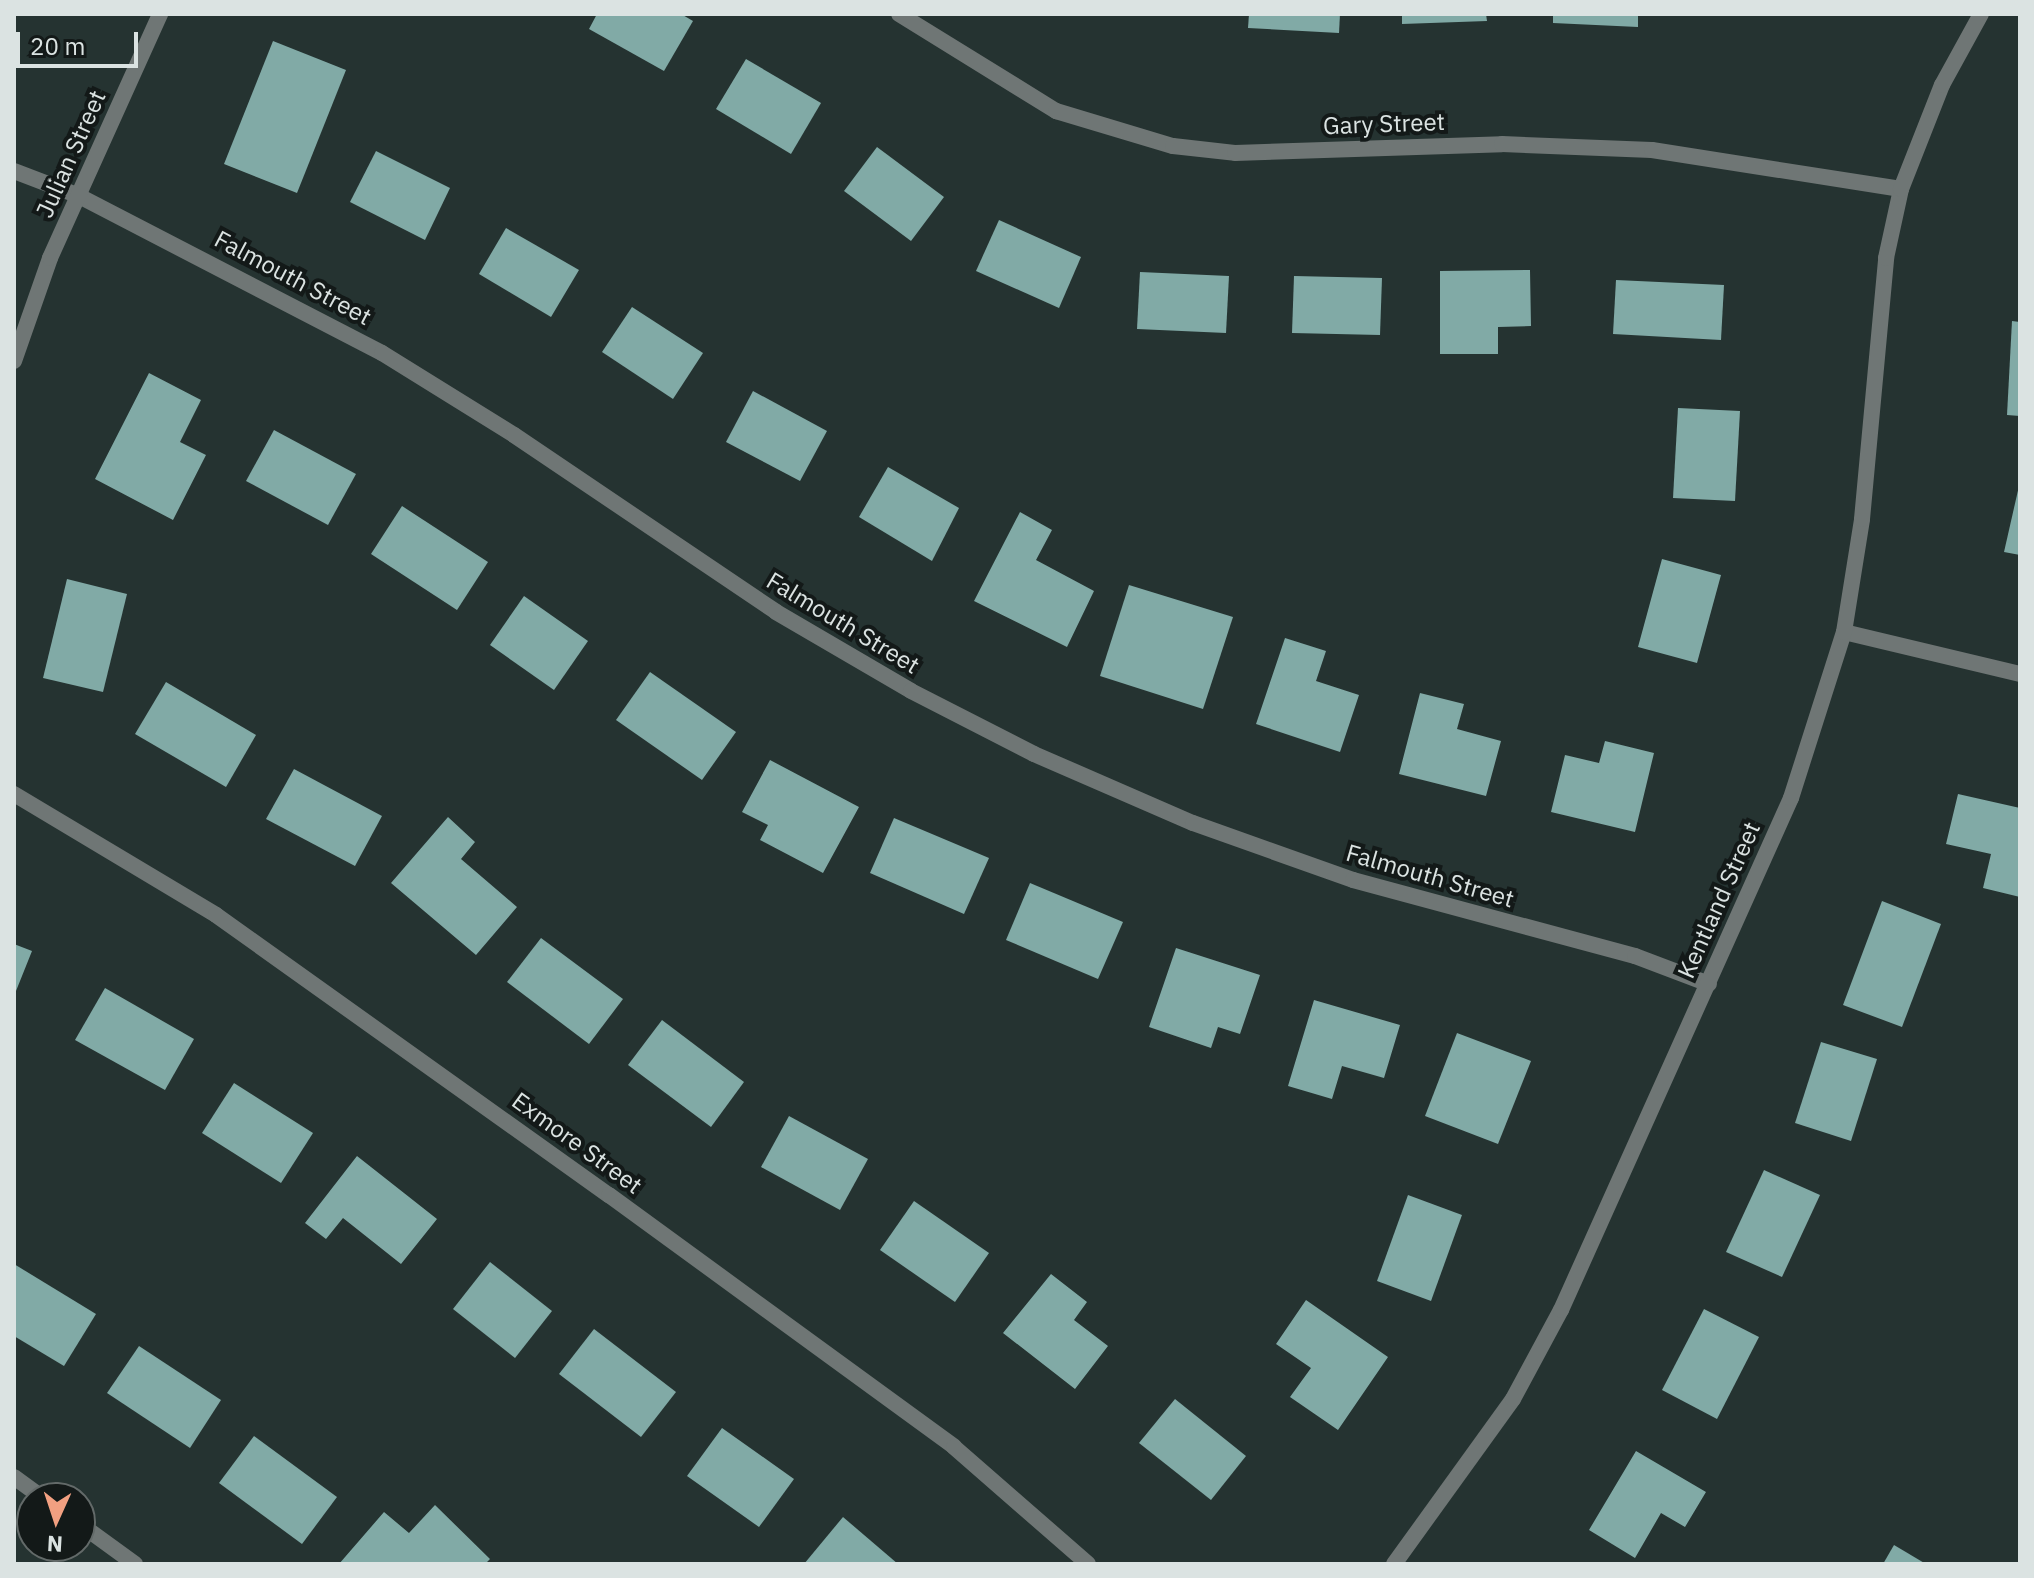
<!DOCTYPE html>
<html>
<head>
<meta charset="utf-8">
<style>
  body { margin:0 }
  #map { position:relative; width:2034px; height:1578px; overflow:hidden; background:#253331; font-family:"IBM Plex Sans",sans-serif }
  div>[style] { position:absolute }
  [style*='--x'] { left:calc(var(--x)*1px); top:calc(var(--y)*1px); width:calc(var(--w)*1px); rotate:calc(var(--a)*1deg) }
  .building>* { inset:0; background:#81aaa6 }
  .street>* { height:16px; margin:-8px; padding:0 8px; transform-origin:8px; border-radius:8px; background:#6f7675 }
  span { translate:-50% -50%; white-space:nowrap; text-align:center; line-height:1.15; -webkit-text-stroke:8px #131918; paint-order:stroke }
  .street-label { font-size:24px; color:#dbe3e2 }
  .frame { position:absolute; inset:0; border:16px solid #dbe3e2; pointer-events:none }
  .north { position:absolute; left:16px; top:1482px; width:80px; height:80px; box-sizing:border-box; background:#131918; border:2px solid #636a69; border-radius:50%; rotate:183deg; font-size:22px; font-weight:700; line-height:32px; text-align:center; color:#dbe3e2 }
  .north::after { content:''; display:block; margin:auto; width:28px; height:36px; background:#f2a081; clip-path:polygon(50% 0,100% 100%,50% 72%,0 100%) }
  .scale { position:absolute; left:16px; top:32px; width:122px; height:36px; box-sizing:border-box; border:4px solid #dbe3e2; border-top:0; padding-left:10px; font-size:24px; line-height:28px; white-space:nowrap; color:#dbe3e2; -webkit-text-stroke:6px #131918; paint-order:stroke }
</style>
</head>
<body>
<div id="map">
  <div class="building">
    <div style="clip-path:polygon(597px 14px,681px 14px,693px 21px,664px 71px,589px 29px)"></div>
    <div style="clip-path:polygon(1249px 14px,1340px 14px,1339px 33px,1248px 28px)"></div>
    <div style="clip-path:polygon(1402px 14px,1486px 14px,1487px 21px,1402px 24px)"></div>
    <div style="clip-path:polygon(1553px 14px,1638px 14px,1638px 27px,1553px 23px)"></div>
    <div style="clip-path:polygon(273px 41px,346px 70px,297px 193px,224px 164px)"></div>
    <div style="clip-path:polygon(746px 59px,821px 103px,791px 154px,716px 109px)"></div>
    <div style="clip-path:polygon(877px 147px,944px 197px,911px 241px,844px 191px)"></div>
    <div style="clip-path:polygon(376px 151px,450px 188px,425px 240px,350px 202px)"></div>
    <div style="clip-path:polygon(999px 220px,1081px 257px,1059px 308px,976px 271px)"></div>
    <div style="clip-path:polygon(506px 228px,579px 270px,551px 317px,479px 274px)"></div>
    <div style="clip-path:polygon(1530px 270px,1531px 326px,1498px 327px,1498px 354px,1440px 354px,1440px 271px)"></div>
    <div style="clip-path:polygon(1140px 272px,1229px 276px,1226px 333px,1137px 329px)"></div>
    <div style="clip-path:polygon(1294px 276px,1382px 278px,1380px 335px,1292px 333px)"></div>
    <div style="clip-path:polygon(1616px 280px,1724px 285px,1721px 340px,1613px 334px)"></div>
    <div style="clip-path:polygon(632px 307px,703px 353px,673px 399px,602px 352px)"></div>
    <div style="clip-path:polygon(2012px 321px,2020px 322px,2020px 416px,2007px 415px)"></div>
    <div style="clip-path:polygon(149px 373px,201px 400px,180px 442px,206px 455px,173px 520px,95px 479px)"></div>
    <div style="clip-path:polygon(753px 391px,827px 431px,800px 481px,726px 442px)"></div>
    <div style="clip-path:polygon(1678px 408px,1740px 411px,1735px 501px,1673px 498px)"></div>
    <div style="clip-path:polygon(274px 430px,356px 474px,328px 525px,246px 481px)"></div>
    <div style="clip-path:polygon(888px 467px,959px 508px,932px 561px,859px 517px)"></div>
    <div style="clip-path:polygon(2019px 486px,2020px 486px,2020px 555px,2004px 552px)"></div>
    <div style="clip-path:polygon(402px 506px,488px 562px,457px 610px,371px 554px)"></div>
    <div style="clip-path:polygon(1020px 512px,1052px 530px,1036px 560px,1094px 591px,1067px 647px,974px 601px)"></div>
    <div style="clip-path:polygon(1662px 559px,1721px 575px,1697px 663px,1638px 647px)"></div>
    <div style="clip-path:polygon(67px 579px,127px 594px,103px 692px,43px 678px)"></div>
    <div style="clip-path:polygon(1129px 585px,1233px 617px,1203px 709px,1100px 676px)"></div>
    <div style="clip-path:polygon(524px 596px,588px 641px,554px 690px,490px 645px)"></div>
    <div style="clip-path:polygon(1285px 638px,1326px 651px,1316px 681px,1359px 695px,1340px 752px,1256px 724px)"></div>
    <div style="clip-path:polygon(650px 672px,736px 732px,702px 780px,616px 720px)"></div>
    <div style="clip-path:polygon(166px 682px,256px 735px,226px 787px,135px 734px)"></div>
    <div style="clip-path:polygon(1420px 693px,1464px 704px,1457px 729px,1501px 741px,1486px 796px,1399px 774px)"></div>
    <div style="clip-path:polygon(1605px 741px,1654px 753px,1635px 832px,1551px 812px,1565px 755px,1599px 763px)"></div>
    <div style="clip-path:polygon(770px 760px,859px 807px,823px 873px,760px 840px,768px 825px,742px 812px)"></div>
    <div style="clip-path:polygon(294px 769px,382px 816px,355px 866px,266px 819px)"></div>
    <div style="clip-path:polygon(1958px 794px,2020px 808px,2020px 897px,1983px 888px,1991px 854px,1946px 844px)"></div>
    <div style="clip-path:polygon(448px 817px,475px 842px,461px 859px,517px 907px,476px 955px,391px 883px)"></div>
    <div style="clip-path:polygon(894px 818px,989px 858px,964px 914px,870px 873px)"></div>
    <div style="clip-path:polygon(1030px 883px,1123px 922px,1098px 979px,1006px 940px)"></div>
    <div style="clip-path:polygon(1882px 901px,1941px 924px,1902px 1027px,1843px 1005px)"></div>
    <div style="clip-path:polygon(541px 938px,623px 999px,589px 1044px,507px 982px)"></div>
    <div style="clip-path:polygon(14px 944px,32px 951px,14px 996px)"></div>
    <div style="clip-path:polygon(1176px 948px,1260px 975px,1240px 1034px,1218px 1027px,1211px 1048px,1149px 1027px)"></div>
    <div style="clip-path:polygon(105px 988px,194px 1039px,165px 1090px,75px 1040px)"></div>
    <div style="clip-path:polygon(1314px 1000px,1400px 1025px,1384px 1078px,1342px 1066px,1332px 1099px,1288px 1086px)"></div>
    <div style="clip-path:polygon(662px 1020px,744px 1082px,711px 1127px,628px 1065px)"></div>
    <div style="clip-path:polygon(1457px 1033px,1531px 1061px,1498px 1144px,1425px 1116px)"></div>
    <div style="clip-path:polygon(1821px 1042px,1877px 1059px,1851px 1141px,1795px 1123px)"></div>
    <div style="clip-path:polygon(234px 1083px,313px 1133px,281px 1183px,202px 1133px)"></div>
    <div style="clip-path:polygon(789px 1116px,868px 1159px,840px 1210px,761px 1167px)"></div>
    <div style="clip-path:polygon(357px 1156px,437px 1219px,401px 1264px,343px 1218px,326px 1239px,305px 1223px)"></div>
    <div style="clip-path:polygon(1764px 1170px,1820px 1195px,1782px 1277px,1726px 1252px)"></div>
    <div style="clip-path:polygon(1408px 1195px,1462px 1215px,1431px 1301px,1377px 1281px)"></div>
    <div style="clip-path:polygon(914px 1201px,989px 1253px,955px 1302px,880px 1250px)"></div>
    <div style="clip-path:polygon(490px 1262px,552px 1311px,515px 1358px,453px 1309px)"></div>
    <div style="clip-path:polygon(14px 1264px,96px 1314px,64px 1366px,14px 1336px)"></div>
    <div style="clip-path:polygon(1051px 1274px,1087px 1302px,1074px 1320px,1108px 1346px,1075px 1389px,1003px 1333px)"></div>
    <div style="clip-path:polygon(1306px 1300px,1388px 1357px,1338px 1430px,1290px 1397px,1311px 1368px,1276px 1344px)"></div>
    <div style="clip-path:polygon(1704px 1309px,1759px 1337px,1717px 1419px,1662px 1390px)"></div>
    <div style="clip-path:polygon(594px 1329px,676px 1392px,641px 1437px,559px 1374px)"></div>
    <div style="clip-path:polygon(139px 1346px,221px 1400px,190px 1448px,107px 1393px)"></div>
    <div style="clip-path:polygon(1175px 1399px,1246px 1456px,1211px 1500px,1139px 1443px)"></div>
    <div style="clip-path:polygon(722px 1428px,794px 1479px,759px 1527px,687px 1476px)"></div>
    <div style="clip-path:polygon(254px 1436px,337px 1497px,302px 1544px,219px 1483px)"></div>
    <div style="clip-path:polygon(1636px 1451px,1706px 1492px,1685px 1527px,1661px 1513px,1635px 1558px,1589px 1530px)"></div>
    <div style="clip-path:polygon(435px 1505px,490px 1559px,485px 1564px,339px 1564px,384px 1512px,409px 1533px)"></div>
    <div style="clip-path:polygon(843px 1517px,898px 1564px,804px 1564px)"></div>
    <div style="clip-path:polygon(1894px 1545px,1926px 1564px,1883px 1564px)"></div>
  </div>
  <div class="street">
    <div style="--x:899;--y:14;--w:185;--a:31.7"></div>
    <div style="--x:1056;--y:111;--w:122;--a:16.7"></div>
    <div style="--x:1173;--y:146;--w:62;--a:6.4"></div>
    <div style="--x:1235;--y:153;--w:267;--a:-1.9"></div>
    <div style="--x:1502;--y:144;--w:150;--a:2.3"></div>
    <div style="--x:1652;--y:150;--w:252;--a:8.9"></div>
    <div style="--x:14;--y:171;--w:70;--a:21"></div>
    <div style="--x:79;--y:196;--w:341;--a:27.4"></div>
    <div style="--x:382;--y:353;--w:155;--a:31.8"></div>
    <div style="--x:514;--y:435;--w:316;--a:34"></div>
    <div style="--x:776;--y:612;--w:156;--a:30.3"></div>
    <div style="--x:911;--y:691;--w:138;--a:27.1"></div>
    <div style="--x:1034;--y:754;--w:173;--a:23.5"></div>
    <div style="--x:1193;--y:823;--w:170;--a:19.6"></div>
    <div style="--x:1353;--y:880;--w:292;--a:15.1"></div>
    <div style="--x:1635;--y:956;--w:79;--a:20.7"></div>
    <div style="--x:14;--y:361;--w:109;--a:-70.7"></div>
    <div style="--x:50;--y:258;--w:268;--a:-65.7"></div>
    <div style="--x:1844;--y:632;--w:181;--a:13.4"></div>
    <div style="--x:14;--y:794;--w:235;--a:30.9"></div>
    <div style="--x:216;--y:915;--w:483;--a:35.5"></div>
    <div style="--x:609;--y:1195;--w:427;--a:36.1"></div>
    <div style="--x:954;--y:1447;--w:178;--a:41.1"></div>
    <div style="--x:14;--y:1477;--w:36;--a:36"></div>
    <div style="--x:80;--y:1524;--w:68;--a:36"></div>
    <div style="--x:1394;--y:1564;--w:203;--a:-54.2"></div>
    <div style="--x:1513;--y:1399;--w:101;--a:-61.7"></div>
    <div style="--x:1561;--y:1310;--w:561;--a:-65.81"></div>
    <div style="--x:1791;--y:798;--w:174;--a:-72.3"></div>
    <div style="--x:1844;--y:632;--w:114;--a:-80.9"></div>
    <div style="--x:1862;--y:519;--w:262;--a:-84.7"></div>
    <div style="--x:1886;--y:258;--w:71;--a:-77.7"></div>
    <div style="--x:1901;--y:189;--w:112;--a:-68.5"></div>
    <div style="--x:1942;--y:85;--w:81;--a:-61.2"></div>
  </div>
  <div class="street-label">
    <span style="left:1384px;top:124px;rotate:-2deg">Gary Street</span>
    <span style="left:71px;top:154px;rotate:-66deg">Julian Street</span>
    <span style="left:293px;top:278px;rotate:28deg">Falmouth Street</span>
    <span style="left:843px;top:623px;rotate:31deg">Falmouth Street</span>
    <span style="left:1430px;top:876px;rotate:16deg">Falmouth Street</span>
    <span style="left:1719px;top:900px;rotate:-66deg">Kentland Street</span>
    <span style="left:577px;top:1143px;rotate:36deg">Exmore Street</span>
  </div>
  <div class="frame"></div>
  <div class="north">N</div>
  <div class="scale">20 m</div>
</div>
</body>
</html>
